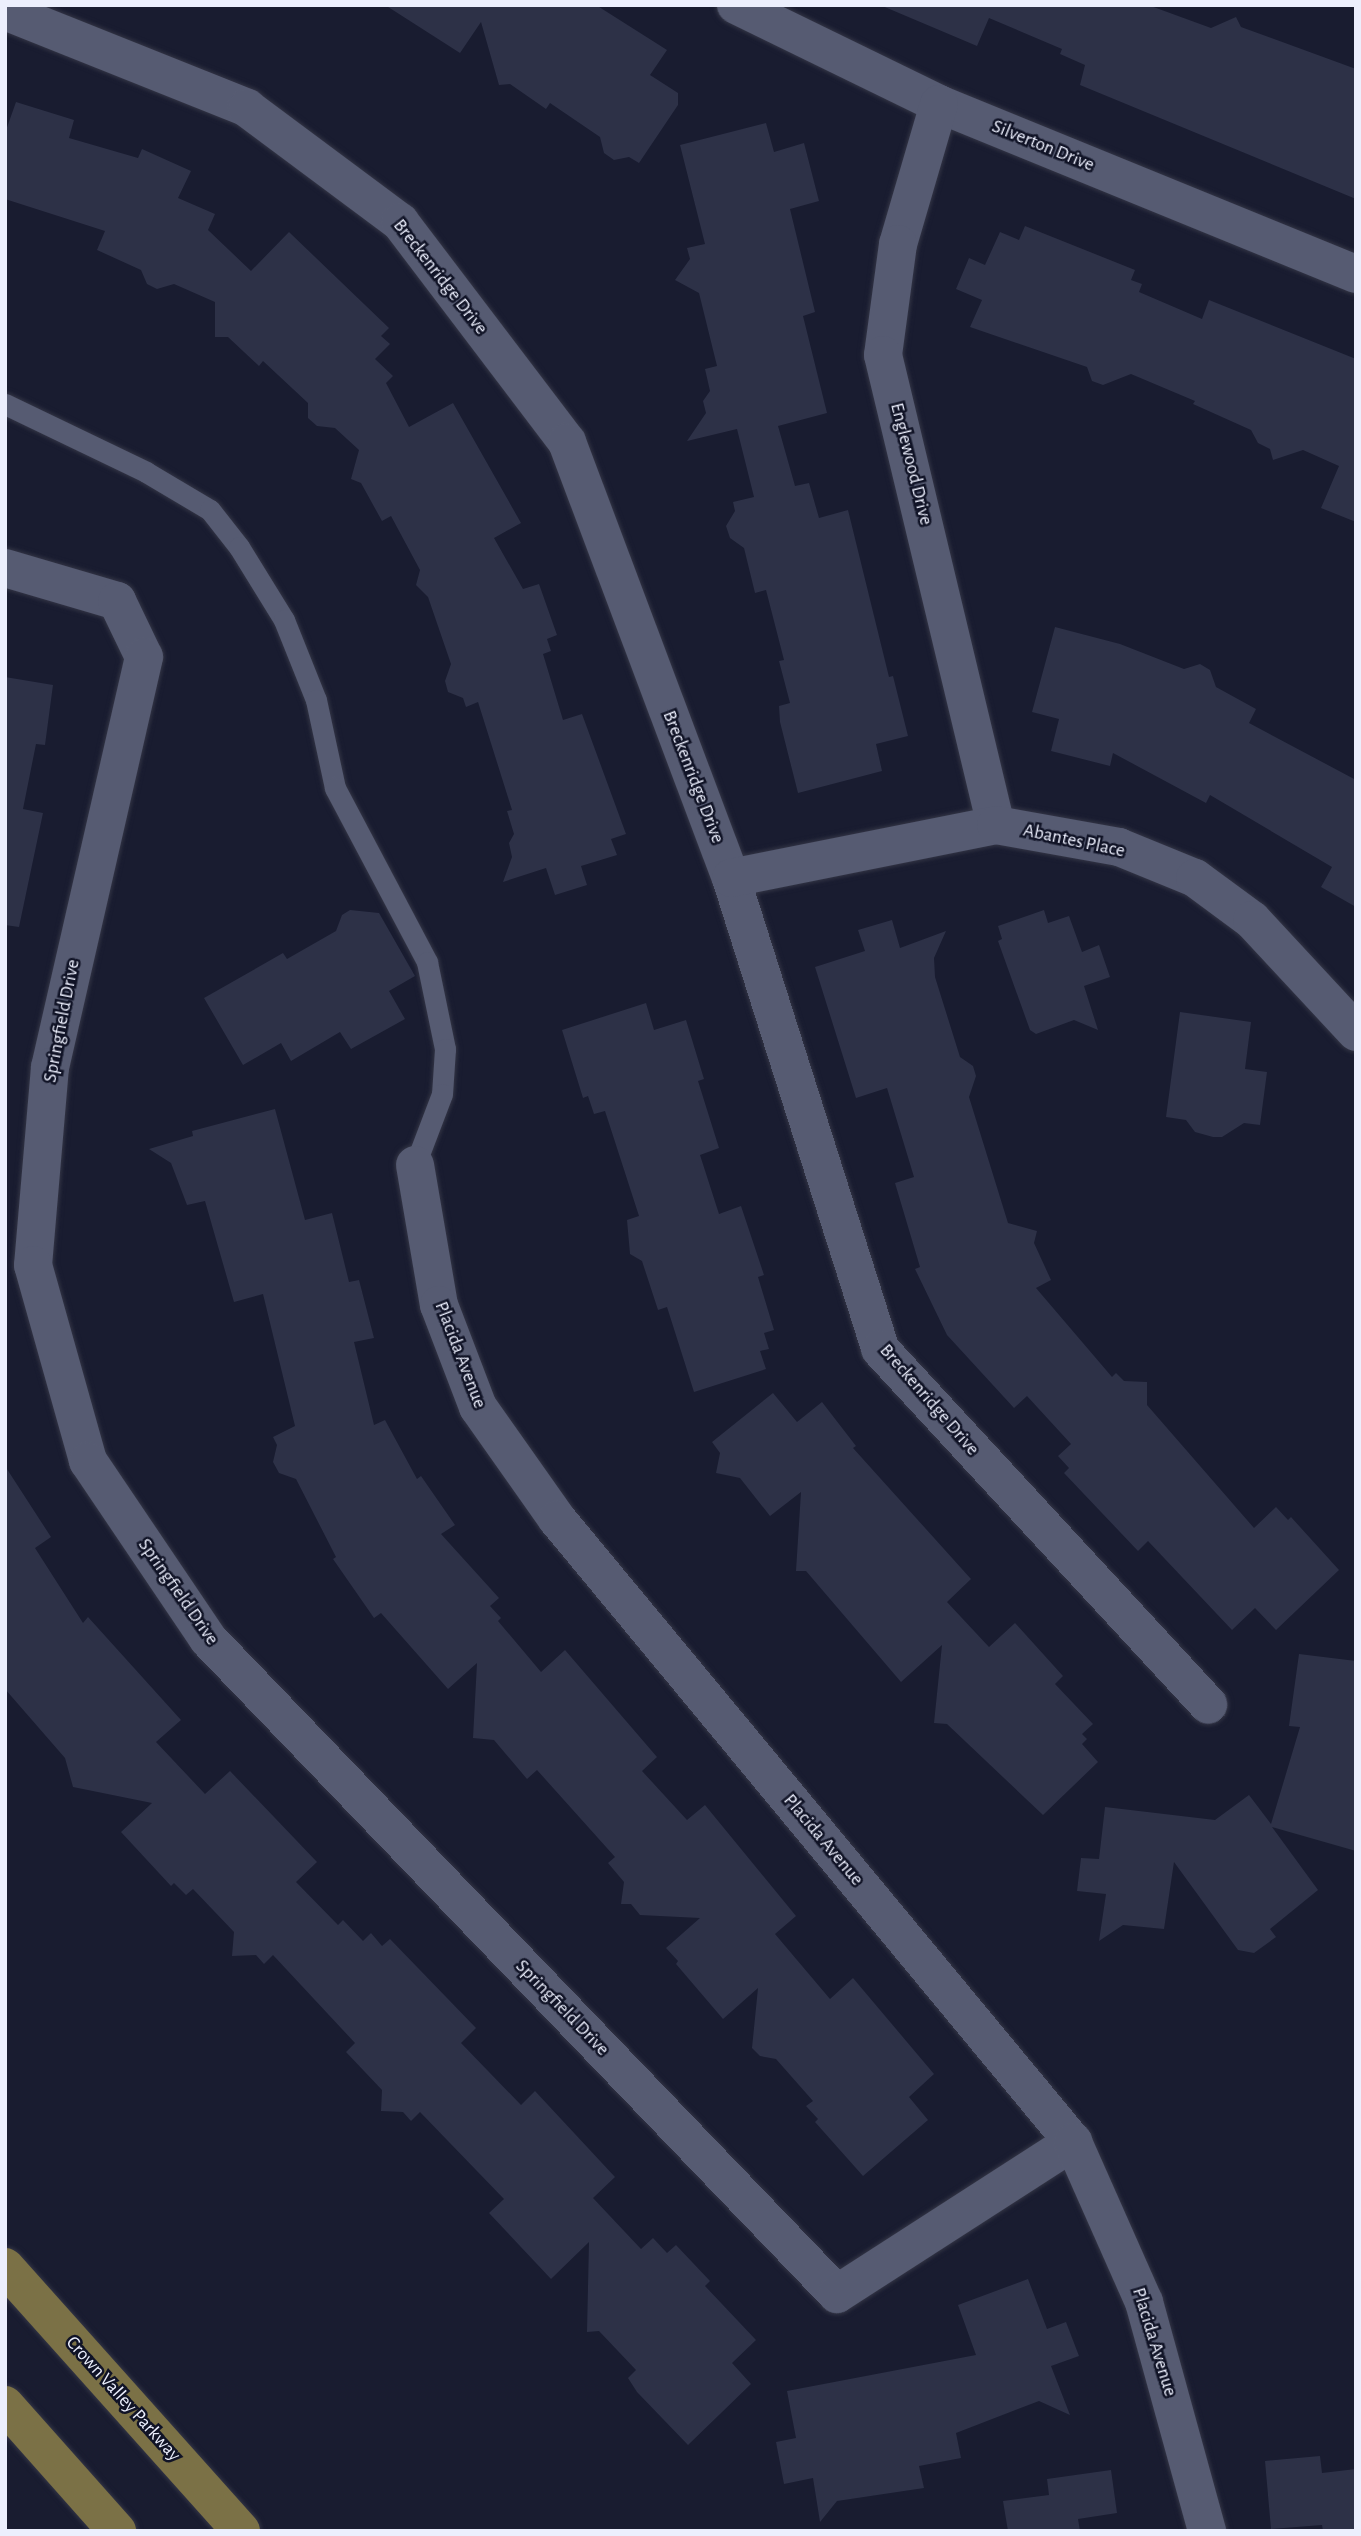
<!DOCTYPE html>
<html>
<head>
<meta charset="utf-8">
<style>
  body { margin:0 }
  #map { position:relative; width:1361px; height:2536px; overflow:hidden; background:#191c30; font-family:"Alegreya Sans",sans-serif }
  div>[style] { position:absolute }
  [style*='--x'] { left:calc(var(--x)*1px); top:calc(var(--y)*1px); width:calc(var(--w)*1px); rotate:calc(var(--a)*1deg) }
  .building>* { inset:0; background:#2d3147 }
  .roads { filter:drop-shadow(0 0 2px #333545) drop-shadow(0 0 2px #333545) }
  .service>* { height:21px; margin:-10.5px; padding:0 10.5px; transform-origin:10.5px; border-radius:10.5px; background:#565b72 }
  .minor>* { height:38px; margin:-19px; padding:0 19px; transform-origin:19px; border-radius:19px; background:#565b72 }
  .primary>* { height:38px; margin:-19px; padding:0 19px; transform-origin:19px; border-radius:19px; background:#7b7146 }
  span { translate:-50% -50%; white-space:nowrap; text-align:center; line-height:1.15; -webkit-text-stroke:5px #101326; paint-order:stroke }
  .street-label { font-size:19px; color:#eceffd }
  .frame { position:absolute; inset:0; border:7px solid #eceffd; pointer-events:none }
</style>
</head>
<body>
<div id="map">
  <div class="building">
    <div style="clip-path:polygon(385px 5px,596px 5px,667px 50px,650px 75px,678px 93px,678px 105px,639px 163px,629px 157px,614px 160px,604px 153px,600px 137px,550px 103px,546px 109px,510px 84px,499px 85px,481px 22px,460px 53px)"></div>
    <div style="clip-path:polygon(880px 5px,1148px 5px,1211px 28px,1236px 17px,1241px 27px,1356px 69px,1356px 199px,1080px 85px,1085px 65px,1060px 54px,1062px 49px,989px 18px,977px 46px)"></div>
    <div style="clip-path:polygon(16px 102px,74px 120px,69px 138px,138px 158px,142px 149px,191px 171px,178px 198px,215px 214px,208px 230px,251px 271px,289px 232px,389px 328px,381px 336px,390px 344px,375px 359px,393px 376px,386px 383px,409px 427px,453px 403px,521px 523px,494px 538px,523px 589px,539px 584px,557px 635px,547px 639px,551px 651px,543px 654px,563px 720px,582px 714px,626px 834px,611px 839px,617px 855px,581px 866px,587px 885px,555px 895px,546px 868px,503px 882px,512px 857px,509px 843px,514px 834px,507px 811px,512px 810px,478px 702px,466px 707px,463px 698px,448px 692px,445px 681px,451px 664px,428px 597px,416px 585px,420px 570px,391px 516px,382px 521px,361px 483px,351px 479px,359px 450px,335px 428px,317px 426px,308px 418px,308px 403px,263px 361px,259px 366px,228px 337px,215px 337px,215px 302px,174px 284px,157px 289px,147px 284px,141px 270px,97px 250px,105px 231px,5px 199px,5px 133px)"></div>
    <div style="clip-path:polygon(766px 123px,774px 152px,804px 143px,819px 201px,790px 209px,815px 312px,803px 316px,827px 413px,778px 426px,795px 486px,809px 483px,819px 518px,848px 510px,889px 677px,893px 676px,908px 736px,876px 744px,882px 771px,798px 793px,780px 722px,779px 706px,790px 703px,779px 661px,784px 660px,766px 590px,755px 593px,744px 548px,730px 538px,726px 526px,735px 511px,733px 502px,754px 497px,737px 429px,687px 441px,706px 413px,703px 401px,710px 391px,705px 369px,717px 366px,699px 293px,675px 280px,690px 259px,687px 248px,705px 244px,680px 145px)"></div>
    <div style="clip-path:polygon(1025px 226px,1135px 270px,1131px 280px,1142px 284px,1139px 292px,1202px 319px,1209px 300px,1356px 359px,1356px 522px,1321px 508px,1339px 466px,1303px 450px,1273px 460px,1270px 449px,1258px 443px,1251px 430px,1193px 404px,1195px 401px,1131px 374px,1103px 385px,1092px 381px,1087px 367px,970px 327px,982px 300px,956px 289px,969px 258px,985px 265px,1000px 232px,1019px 240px)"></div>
    <div style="clip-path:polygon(1055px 627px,1120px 644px,1184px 669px,1200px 664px,1210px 670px,1216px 687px,1256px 709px,1249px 723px,1356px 780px,1356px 907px,1321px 887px,1332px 867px,1210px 795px,1206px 803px,1113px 753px,1110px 766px,1051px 751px,1059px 719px,1032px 712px)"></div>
    <div style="clip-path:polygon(5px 677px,53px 685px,45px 745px,36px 744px,23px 809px,43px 813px,19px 927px,5px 925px)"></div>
    <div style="clip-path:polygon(350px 910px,379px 913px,415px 976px,389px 991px,405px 1019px,351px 1049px,340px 1032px,291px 1061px,281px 1043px,243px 1065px,204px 998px,283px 953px,287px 959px,336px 931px,342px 915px)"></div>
    <div style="clip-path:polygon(1044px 910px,1048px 923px,1069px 916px,1082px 952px,1099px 945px,1110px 977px,1084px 986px,1098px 1030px,1074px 1020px,1036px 1034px,1030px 1030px,998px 941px,1002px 939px,998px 926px)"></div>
    <div style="clip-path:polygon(892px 920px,900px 948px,946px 931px,934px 958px,935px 977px,960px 1057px,973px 1066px,976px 1076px,969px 1097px,1008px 1223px,1037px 1231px,1034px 1243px,1051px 1280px,1036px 1288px,1112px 1377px,1116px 1373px,1124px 1381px,1147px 1382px,1147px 1405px,1254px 1528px,1276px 1507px,1288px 1520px,1291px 1517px,1339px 1570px,1276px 1630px,1255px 1608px,1232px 1630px,1148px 1541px,1138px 1551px,1064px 1473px,1069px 1468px,1058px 1456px,1071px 1444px,1027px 1396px,1014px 1408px,947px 1335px,915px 1269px,920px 1267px,895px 1183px,914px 1177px,887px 1088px,856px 1098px,815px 967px,865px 951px,858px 930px)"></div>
    <div style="clip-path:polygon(646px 1003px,654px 1030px,686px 1020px,704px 1079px,698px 1081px,719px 1148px,700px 1155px,719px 1214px,741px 1206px,764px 1275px,758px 1277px,774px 1330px,764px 1333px,769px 1349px,760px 1351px,766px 1369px,694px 1392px,667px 1307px,658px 1310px,642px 1261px,630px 1254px,627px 1220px,639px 1216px,605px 1111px,594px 1114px,588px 1096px,583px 1098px,562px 1030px)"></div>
    <div style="clip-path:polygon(1180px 1012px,1251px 1022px,1245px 1069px,1267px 1072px,1260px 1125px,1244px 1123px,1222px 1137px,1213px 1137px,1195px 1132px,1186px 1120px,1166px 1117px)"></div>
    <div style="clip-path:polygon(275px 1109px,305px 1220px,332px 1213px,349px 1282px,359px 1280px,374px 1338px,354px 1342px,374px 1425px,385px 1420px,417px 1479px,421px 1476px,455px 1525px,441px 1534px,499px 1598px,490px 1606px,501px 1618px,498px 1621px,541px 1672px,565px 1650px,657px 1757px,642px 1771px,687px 1820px,705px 1805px,796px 1916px,775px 1934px,830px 1999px,853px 1978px,934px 2074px,909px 2097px,928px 2120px,863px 2176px,815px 2122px,818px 2119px,806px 2106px,813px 2101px,776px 2059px,760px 2056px,752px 2048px,758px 1988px,723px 2019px,676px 1964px,678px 1961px,666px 1948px,700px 1918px,640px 1915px,631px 1904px,621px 1904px,624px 1882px,608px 1863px,615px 1857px,537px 1770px,527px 1779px,494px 1740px,473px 1738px,477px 1663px,448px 1689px,381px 1613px,374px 1618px,333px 1559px,336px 1557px,296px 1479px,279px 1473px,273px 1462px,277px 1445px,273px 1437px,295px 1426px,263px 1294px,234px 1302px,205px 1201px,187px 1205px,171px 1163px,149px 1149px,193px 1136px,192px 1131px)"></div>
    <div style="clip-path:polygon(773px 1393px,797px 1422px,822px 1402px,856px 1446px,853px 1448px,971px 1579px,947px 1602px,989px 1647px,1015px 1623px,1063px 1676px,1055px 1684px,1093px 1724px,1082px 1734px,1087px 1739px,1082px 1744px,1098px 1762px,1043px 1815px,947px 1724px,934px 1723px,942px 1645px,901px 1682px,806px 1571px,796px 1571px,801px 1492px,770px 1516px,740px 1478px,716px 1473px,720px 1453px,712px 1442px)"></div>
    <div style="clip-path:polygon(5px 1466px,51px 1537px,35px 1548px,83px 1623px,88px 1617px,181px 1720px,156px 1742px,205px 1794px,230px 1771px,317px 1862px,296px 1882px,338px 1925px,343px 1920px,363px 1941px,371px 1933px,382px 1946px,390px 1939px,476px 2028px,461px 2043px,521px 2105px,535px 2091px,615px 2177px,593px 2198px,641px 2249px,653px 2238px,667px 2253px,676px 2245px,710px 2281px,705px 2286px,756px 2340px,732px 2363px,751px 2384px,688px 2445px,637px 2392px,628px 2378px,636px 2370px,599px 2331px,587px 2332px,589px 2242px,551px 2279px,489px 2213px,504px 2199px,420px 2112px,411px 2121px,403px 2112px,381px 2111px,382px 2090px,346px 2052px,355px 2043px,273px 1955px,264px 1964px,256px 1955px,232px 1956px,234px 1932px,193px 1889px,186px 1895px,174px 1883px,171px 1886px,121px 1832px,152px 1803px,73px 1787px,65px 1758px,5px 1689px)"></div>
    <div style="clip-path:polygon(1299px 1654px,1356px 1661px,1356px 1851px,1272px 1827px,1318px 1890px,1270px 1929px,1276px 1937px,1254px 1953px,1238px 1950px,1174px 1862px,1164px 1929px,1123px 1925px,1099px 1941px,1106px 1894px,1077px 1891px,1081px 1858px,1099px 1859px,1105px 1807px,1215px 1820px,1249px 1795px,1271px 1824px,1300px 1727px,1289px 1726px)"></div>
    <div style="clip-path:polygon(1028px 2279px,1047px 2329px,1066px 2322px,1079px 2356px,1051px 2366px,1070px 2415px,1039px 2401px,956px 2433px,961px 2458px,919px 2466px,924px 2488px,837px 2501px,820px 2522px,813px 2478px,784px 2484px,776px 2442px,796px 2438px,787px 2391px,976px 2355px,958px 2305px)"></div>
    <div style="clip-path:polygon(1320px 2456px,1322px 2473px,1356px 2469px,1356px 2531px,1323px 2531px,1322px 2525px,1271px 2529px,1265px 2461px)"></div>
    <div style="clip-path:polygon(1111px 2470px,1117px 2513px,1078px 2519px,1080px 2531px,1008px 2531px,1003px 2501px,1049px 2495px,1047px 2479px)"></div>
  </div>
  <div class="roads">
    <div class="service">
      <div style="--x:5;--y:404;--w:157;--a:25.7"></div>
      <div style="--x:146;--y:472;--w:74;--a:30.7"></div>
      <div style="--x:210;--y:510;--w:47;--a:51.9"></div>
      <div style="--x:239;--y:547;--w:86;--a:58.3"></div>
      <div style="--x:284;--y:620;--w:86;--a:68.2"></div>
      <div style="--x:316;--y:700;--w:90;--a:77.8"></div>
      <div style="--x:335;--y:788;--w:197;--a:62.1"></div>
      <div style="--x:427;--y:962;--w:89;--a:78.3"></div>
      <div style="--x:445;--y:1049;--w:45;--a:93.8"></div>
      <div style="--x:442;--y:1094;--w:76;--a:110.8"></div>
    </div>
    <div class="minor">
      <div style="--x:736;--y:5;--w:226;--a:26"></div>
      <div style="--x:939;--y:104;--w:450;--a:22.2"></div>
      <div style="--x:5;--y:11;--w:261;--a:21.8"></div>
      <div style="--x:247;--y:108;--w:191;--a:36.7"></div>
      <div style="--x:400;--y:222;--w:276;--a:52.8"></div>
      <div style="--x:567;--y:442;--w:466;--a:69.4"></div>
      <div style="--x:731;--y:878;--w:494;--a:72.4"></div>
      <div style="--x:880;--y:1349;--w:484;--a:47.3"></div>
      <div style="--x:939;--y:104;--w:146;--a:106.3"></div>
      <div style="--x:898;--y:244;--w:112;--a:97.7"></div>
      <div style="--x:883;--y:355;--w:483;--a:76.5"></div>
      <div style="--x:5;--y:568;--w:117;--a:16.4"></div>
      <div style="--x:117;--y:601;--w:62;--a:64.3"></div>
      <div style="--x:144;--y:657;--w:421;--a:102.9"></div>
      <div style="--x:50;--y:1067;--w:199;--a:94.9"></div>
      <div style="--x:33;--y:1265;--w:204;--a:74.3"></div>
      <div style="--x:88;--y:1461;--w:215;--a:56"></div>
      <div style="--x:208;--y:1639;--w:908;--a:46.16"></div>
      <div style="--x:837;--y:2294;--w:281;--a:-32.8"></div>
      <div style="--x:731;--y:878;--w:270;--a:-11.3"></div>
      <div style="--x:996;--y:825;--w:125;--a:10.1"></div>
      <div style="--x:1119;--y:847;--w:82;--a:22.2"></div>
      <div style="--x:1195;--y:878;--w:71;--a:36.4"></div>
      <div style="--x:1252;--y:920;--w:153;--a:47.1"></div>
      <div style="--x:415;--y:1165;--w:142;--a:80.3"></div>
      <div style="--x:439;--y:1305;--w:109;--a:69.1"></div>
      <div style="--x:478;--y:1407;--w:137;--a:54.8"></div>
      <div style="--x:557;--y:1519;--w:809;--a:50.37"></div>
      <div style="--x:1073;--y:2142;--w:175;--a:66.1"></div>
      <div style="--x:1144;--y:2302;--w:238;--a:74.6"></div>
    </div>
    <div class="primary">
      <div style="--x:5;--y:2267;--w:354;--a:48.2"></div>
      <div style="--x:5;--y:2405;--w:169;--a:48.4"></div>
    </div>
  </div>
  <div class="street-label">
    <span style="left:1043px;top:146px;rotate:22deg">Silverton Drive</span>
    <span style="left:440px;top:277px;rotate:52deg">Breckenridge Drive</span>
    <span style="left:911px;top:464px;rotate:76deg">Englewood Drive</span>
    <span style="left:693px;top:777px;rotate:69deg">Breckenridge Drive</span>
    <span style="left:1074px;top:841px;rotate:12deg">Abantes Place</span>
    <span style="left:62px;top:1021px;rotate:-79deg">Springfield Drive</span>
    <span style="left:460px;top:1355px;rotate:69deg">Placida Avenue</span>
    <span style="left:929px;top:1400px;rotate:49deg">Breckenridge Drive</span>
    <span style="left:178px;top:1592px;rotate:55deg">Springfield Drive</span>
    <span style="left:823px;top:1840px;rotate:50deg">Placida Avenue</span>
    <span style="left:562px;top:2008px;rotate:46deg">Springfield Drive</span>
    <span style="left:1154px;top:2342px;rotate:73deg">Placida Avenue</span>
    <span style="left:123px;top:2399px;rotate:48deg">Crown Valley Parkway</span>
  </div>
  <div class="frame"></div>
</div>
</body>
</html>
